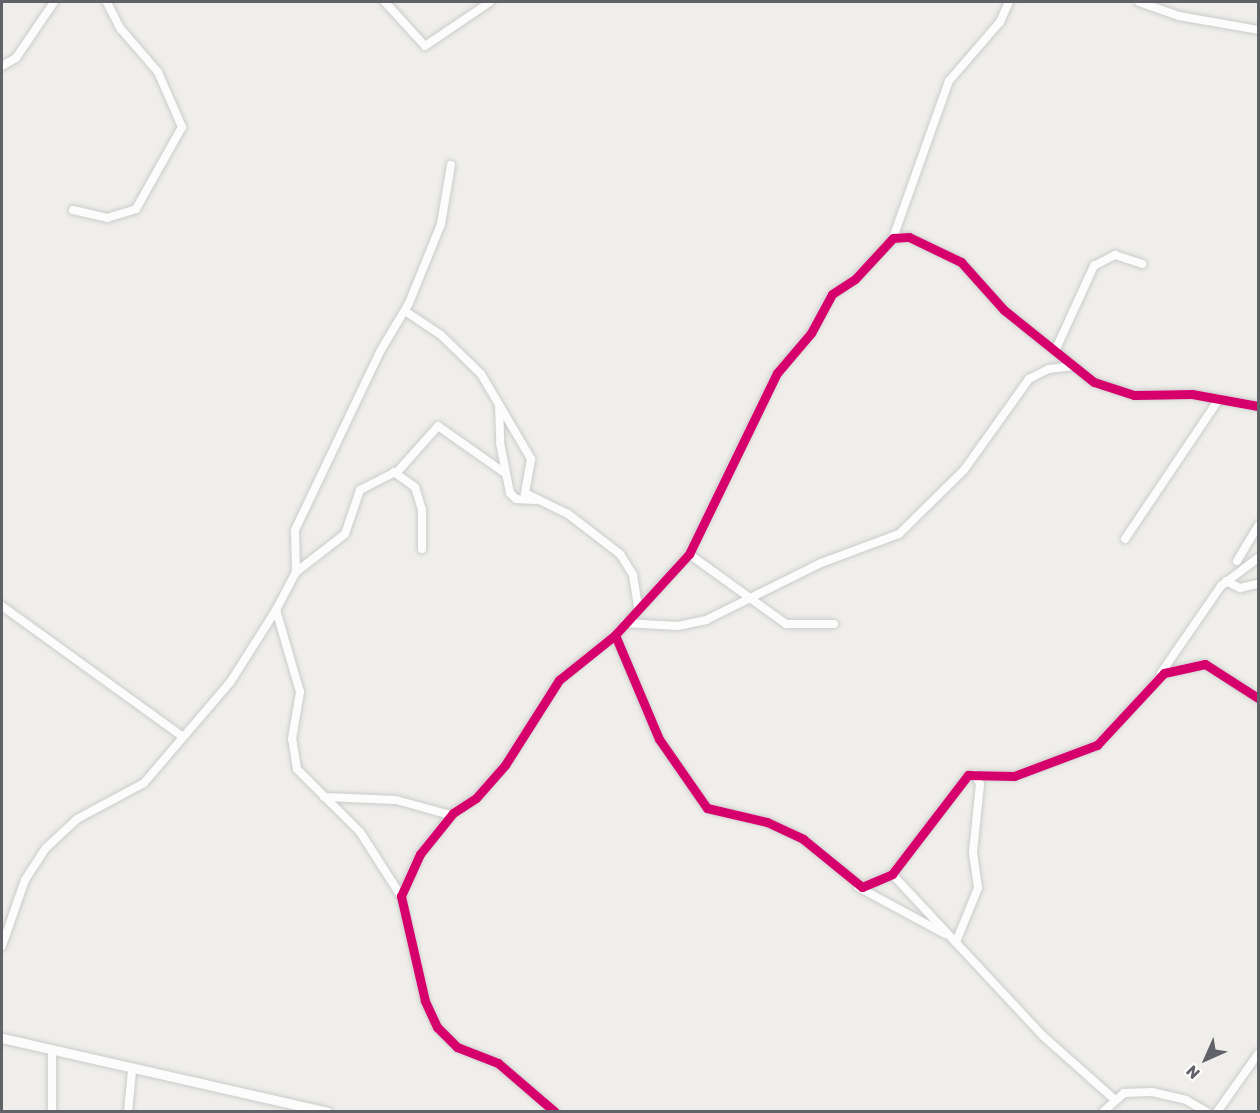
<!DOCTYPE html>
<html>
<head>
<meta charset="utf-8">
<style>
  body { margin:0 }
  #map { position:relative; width:1260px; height:1113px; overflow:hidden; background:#efeeea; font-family:Rubik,sans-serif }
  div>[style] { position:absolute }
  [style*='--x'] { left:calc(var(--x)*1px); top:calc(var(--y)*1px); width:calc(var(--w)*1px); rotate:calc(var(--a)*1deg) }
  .roads { filter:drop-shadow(0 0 2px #cbcccc) drop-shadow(0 0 2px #cbcccc) }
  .minor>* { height:8px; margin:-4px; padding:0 4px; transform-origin:4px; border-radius:4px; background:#fdfcfc }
  .tertiary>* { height:9px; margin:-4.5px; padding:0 4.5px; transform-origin:4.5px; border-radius:4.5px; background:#fdfcfc }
  .cycleway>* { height:9px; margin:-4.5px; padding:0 4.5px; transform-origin:4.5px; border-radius:4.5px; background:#d6006c }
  span { translate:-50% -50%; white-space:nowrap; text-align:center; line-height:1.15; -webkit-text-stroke:6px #fff; paint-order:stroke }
  .frame { position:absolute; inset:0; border:3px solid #5f6368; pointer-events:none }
  .north { position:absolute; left:1176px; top:1029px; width:60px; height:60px; -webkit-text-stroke:4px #fff; paint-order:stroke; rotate:225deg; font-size:16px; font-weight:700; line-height:24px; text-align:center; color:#5f6368 }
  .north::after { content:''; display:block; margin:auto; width:21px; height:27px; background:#5f6368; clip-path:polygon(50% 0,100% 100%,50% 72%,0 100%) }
</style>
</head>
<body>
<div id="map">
  <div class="roads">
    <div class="minor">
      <div style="--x:385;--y:2;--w:59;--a:47.7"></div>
      <div style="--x:425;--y:46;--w:78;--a:-34.1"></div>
      <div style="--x:1139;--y:2;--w:42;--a:19.3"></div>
      <div style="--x:1179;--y:16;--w:80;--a:10"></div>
      <div style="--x:2;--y:66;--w:16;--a:-30"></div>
      <div style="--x:16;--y:58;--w:68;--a:-55.8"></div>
      <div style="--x:73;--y:210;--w:35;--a:13"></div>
      <div style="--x:107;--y:218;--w:30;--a:-17"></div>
      <div style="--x:136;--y:209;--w:94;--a:-60.7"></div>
      <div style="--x:182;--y:127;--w:60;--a:-113.6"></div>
      <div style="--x:158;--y:72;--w:58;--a:-130.8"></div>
      <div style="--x:120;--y:28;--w:29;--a:-117"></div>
      <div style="--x:893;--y:238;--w:167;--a:-70.4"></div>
      <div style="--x:949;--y:81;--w:78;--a:-49.2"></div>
      <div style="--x:1000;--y:22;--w:22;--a:-66"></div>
      <div style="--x:405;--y:311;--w:43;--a:33.7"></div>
      <div style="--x:441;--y:335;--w:56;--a:44.3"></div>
      <div style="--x:481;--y:374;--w:99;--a:59.5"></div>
      <div style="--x:531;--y:459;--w:35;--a:100"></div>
      <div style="--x:525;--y:493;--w:48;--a:26"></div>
      <div style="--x:568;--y:514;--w:66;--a:37.6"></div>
      <div style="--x:620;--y:554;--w:25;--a:58"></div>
      <div style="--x:633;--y:575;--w:31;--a:81"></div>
      <div style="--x:1055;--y:351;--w:94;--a:-65.4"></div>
      <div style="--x:1094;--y:266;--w:24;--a:-28"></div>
      <div style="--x:1115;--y:255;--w:29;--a:18"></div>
      <div style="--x:499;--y:405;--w:38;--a:88"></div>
      <div style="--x:500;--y:443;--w:51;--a:78.7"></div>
      <div style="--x:510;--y:493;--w:8;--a:45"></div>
      <div style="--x:516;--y:499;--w:19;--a:3"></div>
      <div style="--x:394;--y:472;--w:26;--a:36"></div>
      <div style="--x:415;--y:487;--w:24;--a:73"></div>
      <div style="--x:422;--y:510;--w:39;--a:90"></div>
      <div style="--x:1125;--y:539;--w:169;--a:-56.1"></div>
      <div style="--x:689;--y:554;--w:120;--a:35.8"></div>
      <div style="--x:786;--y:624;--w:48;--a:0"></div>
      <div style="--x:1237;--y:561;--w:41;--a:-59"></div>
      <div style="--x:296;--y:572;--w:62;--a:-37.8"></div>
      <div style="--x:345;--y:534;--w:46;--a:-71.2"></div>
      <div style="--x:360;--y:490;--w:44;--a:-27.1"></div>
      <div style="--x:399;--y:470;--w:59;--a:-48.4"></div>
      <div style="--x:438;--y:426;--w:83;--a:35.2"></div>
      <div style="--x:1226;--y:581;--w:16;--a:27"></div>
      <div style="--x:1240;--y:588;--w:18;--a:-13"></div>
      <div style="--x:2;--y:606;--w:223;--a:35.9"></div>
      <div style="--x:625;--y:623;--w:53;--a:3.2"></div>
      <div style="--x:678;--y:626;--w:29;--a:-12"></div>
      <div style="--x:706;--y:620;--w:128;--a:-26.4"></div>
      <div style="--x:821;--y:563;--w:83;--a:-20.4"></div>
      <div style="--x:899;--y:534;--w:91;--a:-44.6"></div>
      <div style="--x:964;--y:470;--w:112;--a:-54.5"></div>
      <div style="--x:1029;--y:379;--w:22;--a:-27"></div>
      <div style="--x:1049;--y:369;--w:23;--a:-7"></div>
      <div style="--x:615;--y:635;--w:113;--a:67.1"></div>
      <div style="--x:659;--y:739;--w:84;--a:55.2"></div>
      <div style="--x:707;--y:808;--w:62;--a:13.1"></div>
      <div style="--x:767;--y:822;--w:40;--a:25"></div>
      <div style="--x:803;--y:839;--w:76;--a:39.1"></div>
      <div style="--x:862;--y:887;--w:33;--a:-23"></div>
      <div style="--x:892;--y:874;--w:125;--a:-52.5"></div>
      <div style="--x:968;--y:775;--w:46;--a:1.2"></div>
      <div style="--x:1014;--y:776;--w:89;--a:-20.5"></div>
      <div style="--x:1097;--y:745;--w:98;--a:-47.1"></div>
      <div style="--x:1164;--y:673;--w:42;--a:-12.4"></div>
      <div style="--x:1205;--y:664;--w:63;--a:32.7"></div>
      <div style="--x:1161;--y:673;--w:106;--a:-55.4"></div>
      <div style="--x:1221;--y:586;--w:46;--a:-37.1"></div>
      <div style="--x:324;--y:797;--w:72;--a:2.4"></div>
      <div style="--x:396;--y:800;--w:57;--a:15.3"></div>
      <div style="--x:892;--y:874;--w:221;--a:47"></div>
      <div style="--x:1043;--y:1036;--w:95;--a:41.6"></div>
      <div style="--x:858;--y:887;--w:99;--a:28.4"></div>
      <div style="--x:401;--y:896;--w:76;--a:-122.6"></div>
      <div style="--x:360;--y:832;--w:89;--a:-135"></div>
      <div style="--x:297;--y:769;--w:30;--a:-99"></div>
      <div style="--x:292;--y:739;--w:48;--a:-80.3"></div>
      <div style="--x:300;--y:692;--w:85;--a:-106.3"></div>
      <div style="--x:276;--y:610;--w:43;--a:-62.2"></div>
      <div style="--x:296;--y:572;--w:42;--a:-91.4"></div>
      <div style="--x:295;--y:530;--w:199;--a:-64.5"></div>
      <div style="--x:381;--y:350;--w:55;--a:-59.2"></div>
      <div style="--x:409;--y:303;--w:85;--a:-67.9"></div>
      <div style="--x:441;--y:224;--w:60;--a:-80.4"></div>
      <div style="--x:956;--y:942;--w:58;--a:-67.8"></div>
      <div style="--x:978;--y:888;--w:36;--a:-98"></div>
      <div style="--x:973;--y:852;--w:68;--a:-84.1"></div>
      <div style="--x:980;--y:784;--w:11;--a:-117"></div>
      <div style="--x:2;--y:946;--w:70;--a:-70.8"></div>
      <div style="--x:25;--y:880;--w:38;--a:-57"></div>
      <div style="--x:46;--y:848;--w:42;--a:-43.1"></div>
      <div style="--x:77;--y:819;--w:76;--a:-28.2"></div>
      <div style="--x:144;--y:783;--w:134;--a:-49.5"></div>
      <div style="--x:231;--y:681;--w:84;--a:-57.6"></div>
      <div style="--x:52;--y:1112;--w:60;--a:-90"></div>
      <div style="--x:128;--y:1112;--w:41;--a:-84.4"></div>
      <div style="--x:555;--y:1112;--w:75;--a:-139.3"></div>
      <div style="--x:498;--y:1063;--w:44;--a:-158.7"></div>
      <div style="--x:457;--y:1047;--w:28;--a:-135"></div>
      <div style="--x:437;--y:1027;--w:29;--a:-115"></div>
      <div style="--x:425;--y:1001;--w:108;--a:-102.9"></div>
      <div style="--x:401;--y:896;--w:46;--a:-65.7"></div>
      <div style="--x:420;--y:854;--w:53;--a:-51.2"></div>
      <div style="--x:453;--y:813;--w:27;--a:-33"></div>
      <div style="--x:476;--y:798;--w:44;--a:-48.7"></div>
      <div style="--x:505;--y:765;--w:101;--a:-57.6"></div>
      <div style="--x:559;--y:680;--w:72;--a:-38.8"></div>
      <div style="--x:615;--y:635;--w:110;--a:-47.6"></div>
      <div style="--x:689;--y:554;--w:201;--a:-64.1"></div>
      <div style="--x:777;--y:373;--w:52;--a:-49.6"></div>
      <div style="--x:811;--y:333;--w:44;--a:-61.7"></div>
      <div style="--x:832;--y:294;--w:27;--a:-33"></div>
      <div style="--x:855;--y:279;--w:56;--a:-47.2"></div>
      <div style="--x:893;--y:238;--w:16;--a:-4"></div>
      <div style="--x:909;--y:237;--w:58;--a:25.7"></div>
      <div style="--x:961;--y:262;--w:64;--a:48.1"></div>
      <div style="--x:1004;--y:310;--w:115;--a:38.7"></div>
      <div style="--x:1094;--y:382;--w:42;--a:18"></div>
      <div style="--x:1134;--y:395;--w:58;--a:-1"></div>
      <div style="--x:1192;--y:394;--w:67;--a:10.3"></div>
      <div style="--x:1103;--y:1112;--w:28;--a:-42"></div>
      <div style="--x:1124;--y:1093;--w:28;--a:-2"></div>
      <div style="--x:1152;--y:1092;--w:35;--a:13"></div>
      <div style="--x:1186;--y:1100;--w:24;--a:30"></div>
      <div style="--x:1217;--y:1112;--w:71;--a:-54.7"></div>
    </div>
    <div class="tertiary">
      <div style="--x:2;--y:1038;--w:334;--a:12.8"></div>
    </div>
  </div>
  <div class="cycleway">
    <div style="--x:615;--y:635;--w:113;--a:67.1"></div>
    <div style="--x:659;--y:739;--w:84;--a:55.2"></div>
    <div style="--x:707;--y:808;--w:62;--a:13.1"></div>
    <div style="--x:767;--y:822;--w:40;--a:25"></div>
    <div style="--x:803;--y:839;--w:76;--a:39.1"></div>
    <div style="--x:862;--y:887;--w:33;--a:-23"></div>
    <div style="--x:892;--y:874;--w:125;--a:-52.5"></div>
    <div style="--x:968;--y:775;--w:46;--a:1.2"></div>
    <div style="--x:1014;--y:776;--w:89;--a:-20.5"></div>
    <div style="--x:1097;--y:745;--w:98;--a:-47.1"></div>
    <div style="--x:1164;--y:673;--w:42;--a:-12.4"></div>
    <div style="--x:1205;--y:664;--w:63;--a:32.7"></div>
    <div style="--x:555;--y:1112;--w:75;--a:-139.3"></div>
    <div style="--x:498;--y:1063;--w:44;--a:-158.7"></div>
    <div style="--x:457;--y:1047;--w:28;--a:-135"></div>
    <div style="--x:437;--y:1027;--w:29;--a:-115"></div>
    <div style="--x:425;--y:1001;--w:108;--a:-102.9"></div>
    <div style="--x:401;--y:896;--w:46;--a:-65.7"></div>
    <div style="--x:420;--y:854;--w:53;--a:-51.2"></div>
    <div style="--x:453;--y:813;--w:27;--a:-33"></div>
    <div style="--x:476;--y:798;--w:44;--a:-48.7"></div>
    <div style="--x:505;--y:765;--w:101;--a:-57.6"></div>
    <div style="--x:559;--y:680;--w:72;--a:-38.8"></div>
    <div style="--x:615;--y:635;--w:110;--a:-47.6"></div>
    <div style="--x:689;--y:554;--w:201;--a:-64.1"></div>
    <div style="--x:777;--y:373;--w:52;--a:-49.6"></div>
    <div style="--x:811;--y:333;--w:44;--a:-61.7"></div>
    <div style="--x:832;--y:294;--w:27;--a:-33"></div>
    <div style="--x:855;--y:279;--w:56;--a:-47.2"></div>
    <div style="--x:893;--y:238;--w:16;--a:-4"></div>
    <div style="--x:909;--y:237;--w:58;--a:25.7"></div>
    <div style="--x:961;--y:262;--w:64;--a:48.1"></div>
    <div style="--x:1004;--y:310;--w:115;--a:38.7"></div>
    <div style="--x:1094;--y:382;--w:42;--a:18"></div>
    <div style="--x:1134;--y:395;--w:58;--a:-1"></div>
    <div style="--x:1192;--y:394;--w:67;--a:10.3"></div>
  </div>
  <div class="frame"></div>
  <div class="north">N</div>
</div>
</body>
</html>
